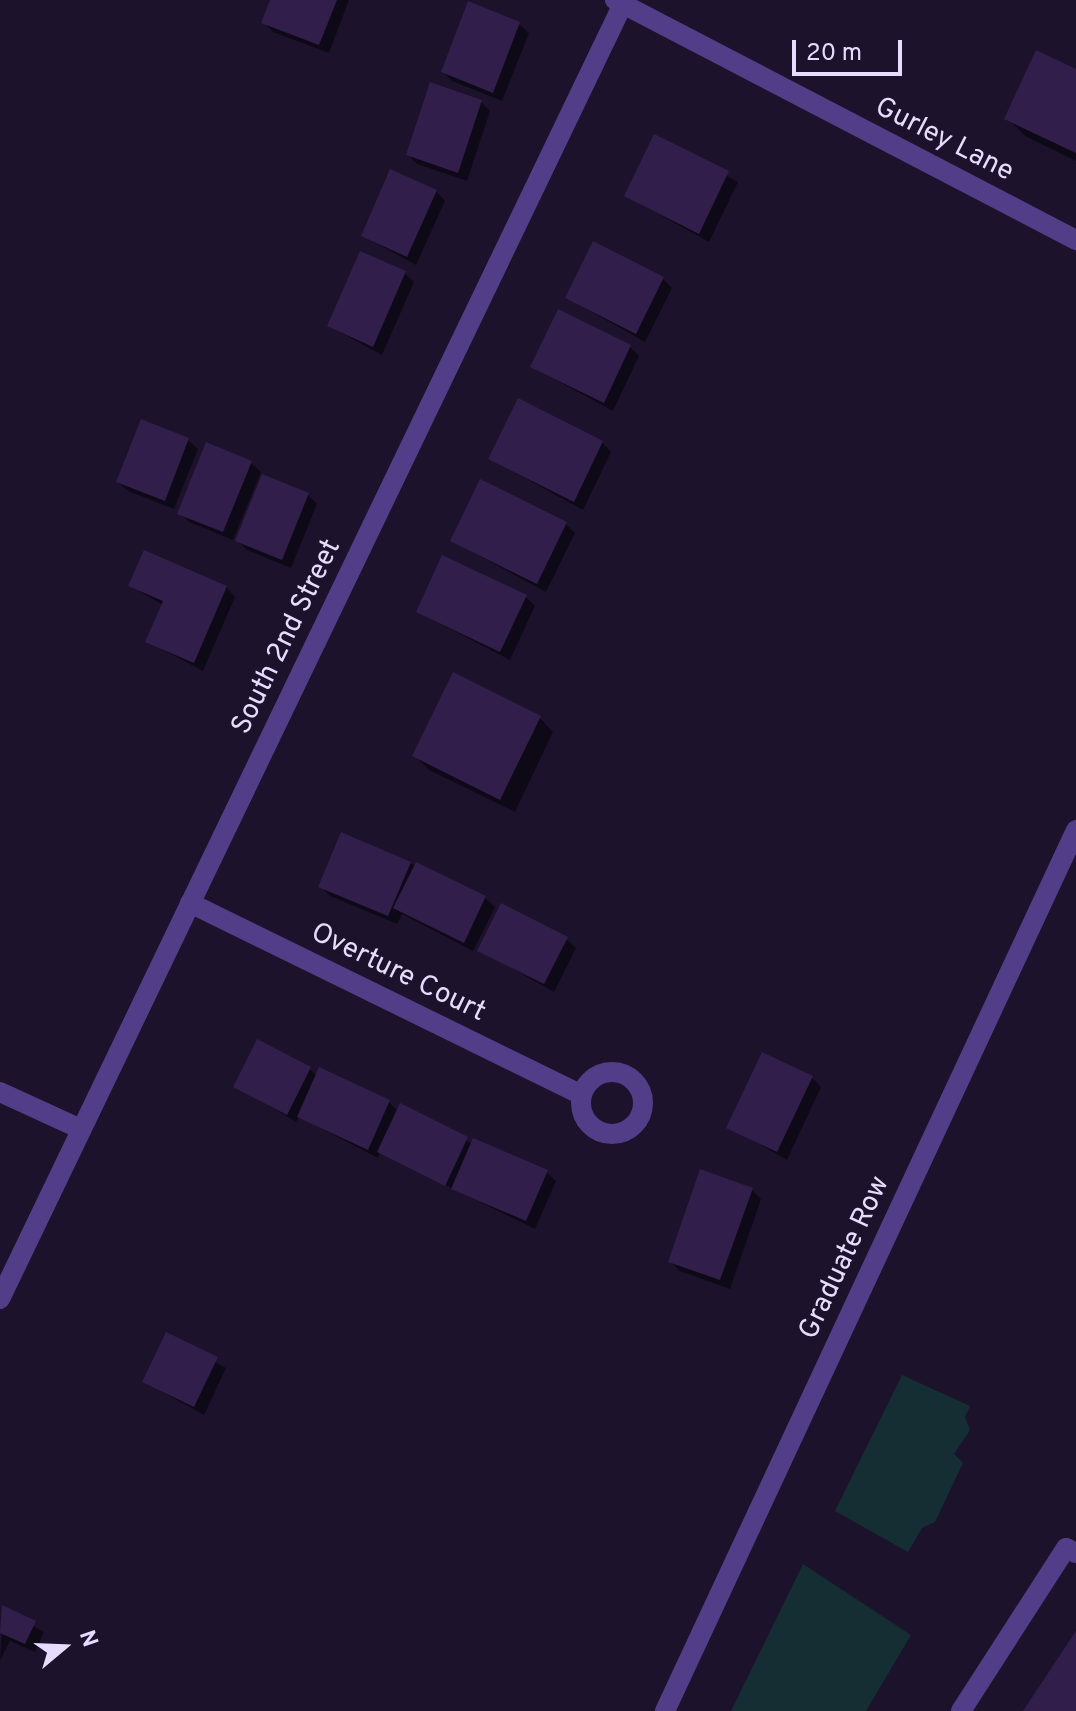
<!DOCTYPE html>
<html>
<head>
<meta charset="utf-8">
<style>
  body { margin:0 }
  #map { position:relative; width:1076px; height:1711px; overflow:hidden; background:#1c122b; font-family:Overpass,sans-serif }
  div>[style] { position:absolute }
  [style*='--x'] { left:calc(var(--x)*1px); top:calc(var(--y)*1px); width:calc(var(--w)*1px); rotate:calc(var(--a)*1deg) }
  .green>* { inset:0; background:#152e34 }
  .shadow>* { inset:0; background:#0007 }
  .building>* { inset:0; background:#321e4b }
  .minor>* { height:20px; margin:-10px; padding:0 10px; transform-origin:10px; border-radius:10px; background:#523e88 }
  .minor>.ring { margin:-10px; padding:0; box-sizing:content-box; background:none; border:20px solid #523e88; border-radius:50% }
  span { translate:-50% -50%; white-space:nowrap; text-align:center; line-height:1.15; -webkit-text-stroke:8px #1c122b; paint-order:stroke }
  .street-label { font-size:28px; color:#e8dcfe }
  .north { position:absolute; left:24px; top:1607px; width:80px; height:80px; -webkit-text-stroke:6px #1c122b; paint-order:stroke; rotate:71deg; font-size:22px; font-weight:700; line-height:32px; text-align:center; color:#e8dcfe }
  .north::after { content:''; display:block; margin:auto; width:28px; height:36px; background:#e8dcfe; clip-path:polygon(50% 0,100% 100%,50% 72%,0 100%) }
  .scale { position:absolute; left:792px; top:40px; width:110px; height:36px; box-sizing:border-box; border:4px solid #e8dcfe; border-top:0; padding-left:10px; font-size:24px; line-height:28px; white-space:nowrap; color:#e8dcfe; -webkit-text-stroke:6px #1c122b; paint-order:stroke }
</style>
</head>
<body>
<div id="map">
  <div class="green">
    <div style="clip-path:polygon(902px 1375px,970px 1406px,965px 1417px,970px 1430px,954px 1454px,963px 1463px,935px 1522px,922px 1528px,908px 1552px,835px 1511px)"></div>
    <div style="clip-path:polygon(803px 1564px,911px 1635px,866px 1711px,731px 1711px)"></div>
  </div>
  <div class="shadow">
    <div style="clip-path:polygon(272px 0,349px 0,329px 53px,273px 32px,264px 23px)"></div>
    <div style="clip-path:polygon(519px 24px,529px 33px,502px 101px,452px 81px,443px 72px)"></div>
    <div style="clip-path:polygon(1076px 71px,1076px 161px,1025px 136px,1007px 118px)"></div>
    <div style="clip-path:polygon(481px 102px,490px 111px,467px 181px,417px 164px,408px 155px)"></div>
    <div style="clip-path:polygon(655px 137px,738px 182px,709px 242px,626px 196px)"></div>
    <div style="clip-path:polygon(436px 191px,445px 201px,416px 265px,363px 236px)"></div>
    <div style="clip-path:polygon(404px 273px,414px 282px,382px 355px,329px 326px)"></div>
    <div style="clip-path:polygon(662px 278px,672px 288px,645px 342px,567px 298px)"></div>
    <div style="clip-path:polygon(630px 347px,639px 356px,613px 411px,532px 367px)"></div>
    <div style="clip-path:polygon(188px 440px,198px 449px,174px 509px,128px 491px,118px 482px)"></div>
    <div style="clip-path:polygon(602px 442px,611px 452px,583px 510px,490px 459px)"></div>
    <div style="clip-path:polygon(251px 463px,261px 472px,233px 540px,189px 522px,180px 513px)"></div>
    <div style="clip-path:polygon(308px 495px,317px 504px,291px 568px,247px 550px,238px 541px)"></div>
    <div style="clip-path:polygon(566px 524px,575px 533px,546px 592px,452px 541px)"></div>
    <div style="clip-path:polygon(130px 586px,226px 587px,235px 597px,203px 671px,148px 642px,163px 605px)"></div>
    <div style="clip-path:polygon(526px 597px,535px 606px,510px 660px,418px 612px)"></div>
    <div style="clip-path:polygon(539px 717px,553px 732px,515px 812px,429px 770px,415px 756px)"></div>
    <div style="clip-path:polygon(410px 863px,485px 898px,495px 907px,473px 951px,402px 914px,397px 924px,330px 896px,320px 886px)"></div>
    <div style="clip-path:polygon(566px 939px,576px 948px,554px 992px,480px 950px)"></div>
    <div style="clip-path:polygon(310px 1069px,317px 1076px,389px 1102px,398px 1111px,401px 1106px,473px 1144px,546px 1172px,556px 1181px,535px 1229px,380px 1153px,378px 1158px,299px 1117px,296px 1122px,235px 1086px)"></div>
    <div style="clip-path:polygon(812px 1078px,821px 1087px,787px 1160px,729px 1127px)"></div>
    <div style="clip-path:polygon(752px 1190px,761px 1199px,730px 1289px,680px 1271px,670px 1261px)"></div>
    <div style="clip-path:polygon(167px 1335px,226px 1368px,204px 1415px,144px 1382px)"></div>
    <div style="clip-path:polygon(3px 1608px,44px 1632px,35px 1652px,10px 1641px,0 1661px)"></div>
  </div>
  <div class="building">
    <div style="clip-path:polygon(270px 0,337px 0,319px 45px,261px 23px)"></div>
    <div style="clip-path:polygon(468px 1px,520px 22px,493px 93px,441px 72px)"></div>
    <div style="clip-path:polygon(1036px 50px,1076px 69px,1076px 153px,1004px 119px)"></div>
    <div style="clip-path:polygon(430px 82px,482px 100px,458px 173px,406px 155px)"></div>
    <div style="clip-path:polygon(654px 134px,729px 171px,699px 234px,624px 196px)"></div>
    <div style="clip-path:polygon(390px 169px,437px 190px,407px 257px,361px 236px)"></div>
    <div style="clip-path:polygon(593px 241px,664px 277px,636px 334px,565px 298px)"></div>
    <div style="clip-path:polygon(360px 251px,406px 271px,373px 347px,327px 326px)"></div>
    <div style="clip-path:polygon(558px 309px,631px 345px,604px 403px,530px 367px)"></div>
    <div style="clip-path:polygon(518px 398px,603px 441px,574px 502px,488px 459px)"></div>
    <div style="clip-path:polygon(141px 419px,189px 438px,165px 501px,116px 482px)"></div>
    <div style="clip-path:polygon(206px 442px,252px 461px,223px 532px,177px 514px)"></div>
    <div style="clip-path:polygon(262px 474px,309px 493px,282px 560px,235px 541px)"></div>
    <div style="clip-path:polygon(480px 479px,567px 522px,537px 584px,450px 541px)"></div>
    <div style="clip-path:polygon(144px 550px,227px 586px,194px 663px,145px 642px,163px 601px,128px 586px)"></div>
    <div style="clip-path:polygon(442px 555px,527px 595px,500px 652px,416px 612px)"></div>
    <div style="clip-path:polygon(453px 672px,541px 716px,500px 800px,412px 756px)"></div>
    <div style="clip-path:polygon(341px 832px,411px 862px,388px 916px,318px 887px)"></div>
    <div style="clip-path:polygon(416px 862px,486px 896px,464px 943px,393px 908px)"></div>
    <div style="clip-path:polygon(501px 903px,568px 937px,544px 984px,477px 951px)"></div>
    <div style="clip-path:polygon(257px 1039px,311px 1067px,287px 1115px,233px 1087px)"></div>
    <div style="clip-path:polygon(762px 1052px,813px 1076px,777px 1152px,726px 1128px)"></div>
    <div style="clip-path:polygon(319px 1067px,390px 1100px,368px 1150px,297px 1117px)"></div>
    <div style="clip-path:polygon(400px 1103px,468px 1137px,445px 1186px,377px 1152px)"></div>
    <div style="clip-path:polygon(473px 1138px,548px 1170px,526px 1221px,451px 1189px)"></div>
    <div style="clip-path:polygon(700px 1169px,753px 1188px,720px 1280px,668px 1262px)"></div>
    <div style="clip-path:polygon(166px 1332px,218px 1357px,194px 1407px,142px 1382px)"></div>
    <div style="clip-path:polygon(2px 1605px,36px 1621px,25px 1644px,0 1633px)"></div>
    <div style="clip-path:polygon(1076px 1631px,1076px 1711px,1023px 1711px)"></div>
  </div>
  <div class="minor">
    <div style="--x:615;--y:0;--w:520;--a:27.5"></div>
    <div style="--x:190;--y:903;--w:434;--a:26.1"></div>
    <div class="ring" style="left:581px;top:1072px;width:42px;height:42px"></div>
    <div style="--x:0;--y:1092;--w:89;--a:24.6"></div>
    <div style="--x:0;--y:1299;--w:1442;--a:-64.31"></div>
    <div style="--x:665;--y:1711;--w:972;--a:-64.99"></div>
    <div style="--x:961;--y:1711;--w:194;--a:-57.2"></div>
    <div style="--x:1066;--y:1548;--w:11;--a:27"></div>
  </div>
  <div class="street-label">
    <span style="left:944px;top:140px;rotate:27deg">Gurley Lane</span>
    <span style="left:287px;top:637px;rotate:-64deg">South 2nd Street</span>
    <span style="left:398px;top:973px;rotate:26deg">Overture Court</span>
    <span style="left:845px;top:1258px;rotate:-65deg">Graduate Row</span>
  </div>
  <div class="north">N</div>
  <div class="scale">20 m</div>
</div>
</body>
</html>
